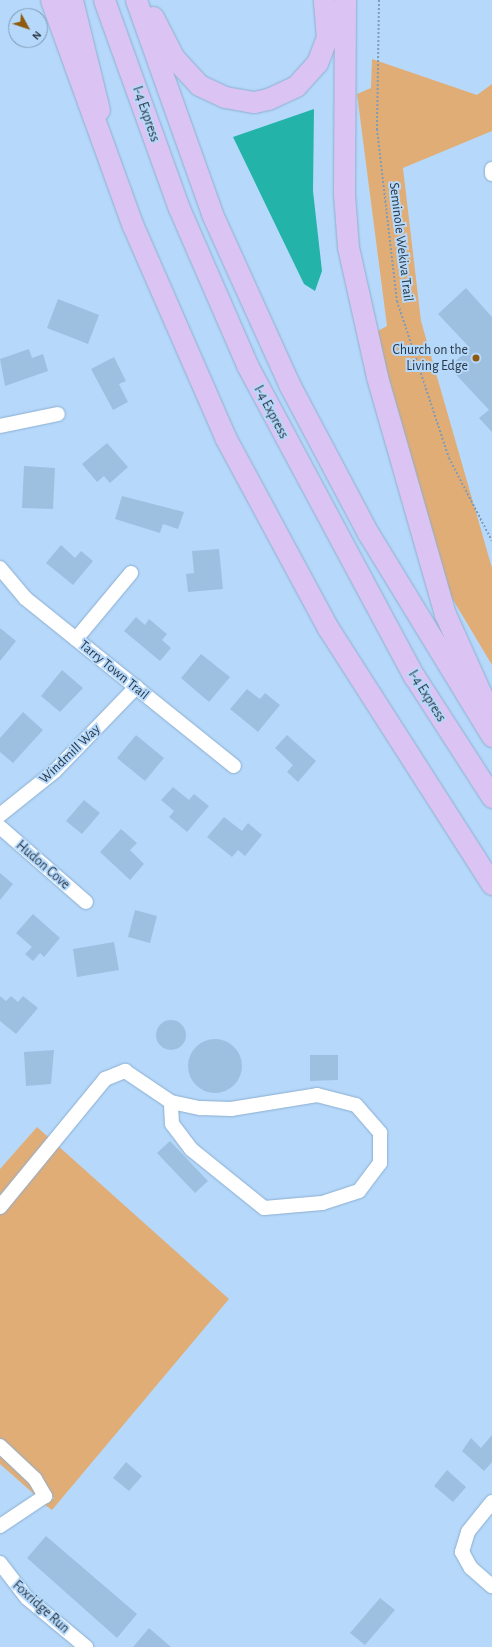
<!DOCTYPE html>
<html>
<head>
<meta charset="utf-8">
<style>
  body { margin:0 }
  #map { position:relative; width:492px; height:1647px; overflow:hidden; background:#b6d9fb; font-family:"Alegreya Sans",sans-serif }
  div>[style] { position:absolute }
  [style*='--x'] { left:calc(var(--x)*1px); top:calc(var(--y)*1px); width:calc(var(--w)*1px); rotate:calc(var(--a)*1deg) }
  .green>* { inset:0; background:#e1ad77 }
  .water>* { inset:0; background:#23b3a9 }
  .building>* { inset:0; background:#9dc0e1 }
  .round { border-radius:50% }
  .path>* { height:2px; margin-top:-1px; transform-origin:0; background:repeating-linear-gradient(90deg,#819cb6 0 2px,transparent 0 4px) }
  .roads { filter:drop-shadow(0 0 1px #8dafd0) drop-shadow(0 0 1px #8dafd0) }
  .minor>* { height:14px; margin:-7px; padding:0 7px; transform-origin:7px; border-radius:7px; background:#fff }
  .highway>* { height:21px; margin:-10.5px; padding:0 10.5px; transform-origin:10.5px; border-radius:10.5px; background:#dbc4f3 }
  .dots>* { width:11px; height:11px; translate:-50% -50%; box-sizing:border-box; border:2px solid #b6d9fb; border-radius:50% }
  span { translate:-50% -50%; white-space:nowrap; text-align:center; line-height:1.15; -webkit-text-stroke:4px #b6d9fb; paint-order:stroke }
  .street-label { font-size:14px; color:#283744 }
  .poi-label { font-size:14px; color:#283744 }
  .right { translate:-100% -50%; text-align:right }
  .north { position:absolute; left:8px; top:8px; width:40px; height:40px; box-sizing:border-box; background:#b6d9fb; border:1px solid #7d98b2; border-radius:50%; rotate:130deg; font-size:11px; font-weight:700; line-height:16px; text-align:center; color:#283744 }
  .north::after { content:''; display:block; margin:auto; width:14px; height:18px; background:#8f590e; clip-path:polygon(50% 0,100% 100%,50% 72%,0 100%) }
</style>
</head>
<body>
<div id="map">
  <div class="green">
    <div style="clip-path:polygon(372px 59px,477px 95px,492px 84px,492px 131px,403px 168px,421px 321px,492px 568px,492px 665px,443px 583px,374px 333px,387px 326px,357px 94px,371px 88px)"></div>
    <div style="clip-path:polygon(37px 1127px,229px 1299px,52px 1510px,45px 1505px,54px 1498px,46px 1488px,35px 1495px,0 1464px,0 1169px)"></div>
  </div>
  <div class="water">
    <div style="clip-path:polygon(314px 109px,313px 191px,322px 271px,315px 291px,304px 284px,233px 137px)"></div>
  </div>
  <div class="building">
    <div style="clip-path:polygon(466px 288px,492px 317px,492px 432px,479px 418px,489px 410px,449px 367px,470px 348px,438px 314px)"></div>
    <div style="clip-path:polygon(58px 299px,99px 315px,88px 344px,47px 328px)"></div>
    <div style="clip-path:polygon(29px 349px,32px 358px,43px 354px,48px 371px,5px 386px,0 359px)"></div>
    <div style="clip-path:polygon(114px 357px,126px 381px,119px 384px,128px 402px,113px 410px,91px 369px)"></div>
    <div style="clip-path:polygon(107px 443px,128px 467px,110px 483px,104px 476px,97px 482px,82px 464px)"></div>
    <div style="clip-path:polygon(24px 466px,55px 468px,53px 509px,22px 508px)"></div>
    <div style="clip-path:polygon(122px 496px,184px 512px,178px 529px,163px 524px,160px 533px,115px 519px)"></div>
    <div style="clip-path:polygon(61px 545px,75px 558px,81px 551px,93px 561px,73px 585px,46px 563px)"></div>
    <div style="clip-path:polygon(219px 549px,223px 589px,188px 592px,186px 574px,194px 573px,192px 551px)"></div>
    <div style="clip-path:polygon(136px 617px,145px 625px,149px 619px,167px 634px,162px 640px,171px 648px,160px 661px,124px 631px)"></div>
    <div style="clip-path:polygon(0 628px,16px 641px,0 661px)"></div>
    <div style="clip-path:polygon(201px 654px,230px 677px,209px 702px,181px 678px)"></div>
    <div style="clip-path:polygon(62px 670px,83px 688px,60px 712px,41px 696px)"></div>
    <div style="clip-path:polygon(247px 689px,260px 699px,265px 693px,280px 705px,258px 732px,230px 709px)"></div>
    <div style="clip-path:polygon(23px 712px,43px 730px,13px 763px,0 752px,0 738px)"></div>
    <div style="clip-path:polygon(136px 735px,164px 758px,145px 781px,117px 758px)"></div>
    <div style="clip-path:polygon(287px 735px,316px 761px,298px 782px,287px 772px,293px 765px,275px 748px)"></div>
    <div style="clip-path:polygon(173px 787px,189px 800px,194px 794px,209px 806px,187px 832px,169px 817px,174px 811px,161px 800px)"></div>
    <div style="clip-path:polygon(84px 800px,100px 813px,82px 834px,66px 821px)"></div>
    <div style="clip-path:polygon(224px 817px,242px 831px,248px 823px,262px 835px,245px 856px,238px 850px,232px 857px,207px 837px)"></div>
    <div style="clip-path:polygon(121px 829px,137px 843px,130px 850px,144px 864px,130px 880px,100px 852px)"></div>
    <div style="clip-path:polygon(0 873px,13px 884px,0 900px)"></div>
    <div style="clip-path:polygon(135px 910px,157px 916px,150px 943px,128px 937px)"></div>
    <div style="clip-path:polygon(33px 914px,60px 938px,44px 957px,40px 953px,33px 961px,25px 954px,32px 947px,16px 933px)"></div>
    <div style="clip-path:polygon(114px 942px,119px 970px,77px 977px,73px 949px)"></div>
    <div style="clip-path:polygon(0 996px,6px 1001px,11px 996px,18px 1002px,23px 996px,38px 1008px,16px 1034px,0 1021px)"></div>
    <div class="round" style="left:156px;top:1020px;width:30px;height:30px"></div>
    <div class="round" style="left:188px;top:1039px;width:54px;height:54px"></div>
    <div style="clip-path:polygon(54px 1050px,51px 1084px,26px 1086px,24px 1052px)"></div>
    <div style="clip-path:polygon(310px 1055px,338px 1055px,338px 1080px,310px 1081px)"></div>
    <div style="clip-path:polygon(170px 1141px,208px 1181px,195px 1193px,157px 1153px)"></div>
    <div style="clip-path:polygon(492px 1435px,492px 1462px,484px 1471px,462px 1451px,471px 1438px,481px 1448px)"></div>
    <div style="clip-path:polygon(126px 1462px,142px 1476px,129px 1491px,113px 1478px)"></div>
    <div style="clip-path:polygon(447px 1470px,466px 1487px,453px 1502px,434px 1486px)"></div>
    <div style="clip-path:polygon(46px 1536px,137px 1614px,117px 1638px,27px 1558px)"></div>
    <div style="clip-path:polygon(380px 1598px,395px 1610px,365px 1645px,350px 1633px)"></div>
    <div style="clip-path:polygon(149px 1628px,171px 1647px,133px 1647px)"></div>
  </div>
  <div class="path">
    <div style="--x:379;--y:0;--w:129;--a:90.9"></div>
    <div style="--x:377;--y:129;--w:173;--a:83.4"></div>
    <div style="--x:397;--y:301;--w:165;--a:71.7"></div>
    <div style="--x:449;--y:458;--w:93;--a:62.6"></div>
  </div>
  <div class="roads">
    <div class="minor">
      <div style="--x:492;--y:169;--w:5;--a:90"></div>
      <div style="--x:0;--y:426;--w:59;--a:-11.7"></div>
      <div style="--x:0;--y:568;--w:39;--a:50"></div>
      <div style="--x:25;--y:598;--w:268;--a:38.8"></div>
      <div style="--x:76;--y:639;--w:86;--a:-50.2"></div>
      <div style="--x:0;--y:815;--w:70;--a:-38.7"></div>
      <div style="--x:55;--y:771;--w:117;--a:-46"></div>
      <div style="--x:0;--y:827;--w:114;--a:41.1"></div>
      <div style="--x:0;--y:1207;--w:166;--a:-50.6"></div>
      <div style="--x:105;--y:1079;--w:22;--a:-22"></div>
      <div style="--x:125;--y:1071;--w:55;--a:34"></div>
      <div style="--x:171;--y:1102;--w:30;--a:12"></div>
      <div style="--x:200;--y:1108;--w:31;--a:2"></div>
      <div style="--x:231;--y:1109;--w:87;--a:-9.2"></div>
      <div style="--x:317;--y:1095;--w:40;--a:14.4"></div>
      <div style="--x:356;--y:1105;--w:37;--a:49"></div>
      <div style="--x:380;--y:1133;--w:30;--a:90"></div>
      <div style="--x:380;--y:1163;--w:35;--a:127"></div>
      <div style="--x:359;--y:1191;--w:39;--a:162"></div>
      <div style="--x:322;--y:1203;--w:58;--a:175.1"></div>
      <div style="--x:264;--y:1208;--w:94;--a:-141.1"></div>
      <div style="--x:191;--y:1149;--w:31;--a:-127"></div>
      <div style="--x:172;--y:1124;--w:22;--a:-93"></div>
      <div style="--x:0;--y:1446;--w:48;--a:43.3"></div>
      <div style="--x:35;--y:1479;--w:20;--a:60"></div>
      <div style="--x:45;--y:1496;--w:54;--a:146.3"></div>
      <div style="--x:492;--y:1502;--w:38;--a:129"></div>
      <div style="--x:468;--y:1532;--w:21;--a:107"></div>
      <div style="--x:462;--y:1552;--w:18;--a:61"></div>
      <div style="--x:471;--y:1568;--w:28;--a:41"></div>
      <div style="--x:0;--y:1563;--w:44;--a:52.4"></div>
      <div style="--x:27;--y:1598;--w:77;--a:39.7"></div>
    </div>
    <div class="highway">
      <div style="--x:51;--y:0;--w:240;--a:70.1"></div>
      <div style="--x:133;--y:226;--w:230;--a:66.4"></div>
      <div style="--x:225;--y:437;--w:217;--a:61.7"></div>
      <div style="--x:328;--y:628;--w:304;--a:57.4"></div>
      <div style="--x:72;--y:0;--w:113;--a:76.2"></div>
      <div style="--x:104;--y:0;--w:219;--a:70.2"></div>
      <div style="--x:178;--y:206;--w:173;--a:66.5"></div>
      <div style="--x:247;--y:365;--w:353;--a:61.8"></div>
      <div style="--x:414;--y:676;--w:144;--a:57.2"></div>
      <div style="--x:136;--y:0;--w:227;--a:70.4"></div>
      <div style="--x:212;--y:214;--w:187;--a:65.6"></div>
      <div style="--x:289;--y:384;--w:169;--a:62.1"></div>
      <div style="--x:368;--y:533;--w:238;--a:58.6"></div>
      <div style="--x:345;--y:0;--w:194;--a:90.3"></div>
      <div style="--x:344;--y:194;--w:53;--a:85.7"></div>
      <div style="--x:348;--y:247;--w:133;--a:77.4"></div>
      <div style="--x:377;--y:377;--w:247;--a:74"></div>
      <div style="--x:445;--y:614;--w:100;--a:65.7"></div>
      <div style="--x:153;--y:17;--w:46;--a:62.9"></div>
      <div style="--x:174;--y:58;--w:37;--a:47"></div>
      <div style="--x:199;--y:85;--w:29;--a:25"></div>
      <div style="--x:225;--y:97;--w:29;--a:10"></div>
      <div style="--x:254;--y:102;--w:14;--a:-12"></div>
      <div style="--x:268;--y:99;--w:31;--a:-25"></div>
      <div style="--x:296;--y:86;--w:31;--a:-48"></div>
      <div style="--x:317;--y:63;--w:28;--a:-69"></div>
      <div style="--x:327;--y:37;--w:37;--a:-95"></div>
    </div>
  </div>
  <div class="dots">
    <div style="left:476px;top:358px;background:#8f590e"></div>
  </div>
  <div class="street-label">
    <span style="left:146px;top:114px;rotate:71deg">I-4 Express</span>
    <span style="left:401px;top:242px;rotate:83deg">Seminole Wekiva Trail</span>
    <span style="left:271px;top:412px;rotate:62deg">I-4 Express</span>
    <span style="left:114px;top:670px;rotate:39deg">Tarry Town Trail</span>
    <span style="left:427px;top:696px;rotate:58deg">I-4 Express</span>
    <span style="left:70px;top:754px;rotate:-44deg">Windmill Way</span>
    <span style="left:43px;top:865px;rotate:41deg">Hudon Cove</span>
    <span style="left:41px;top:1607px;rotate:42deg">Foxridge Run</span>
  </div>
  <div class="poi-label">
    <span class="right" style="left:468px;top:358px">Church on the<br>Living Edge</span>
  </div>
  <div class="north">N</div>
</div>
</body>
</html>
